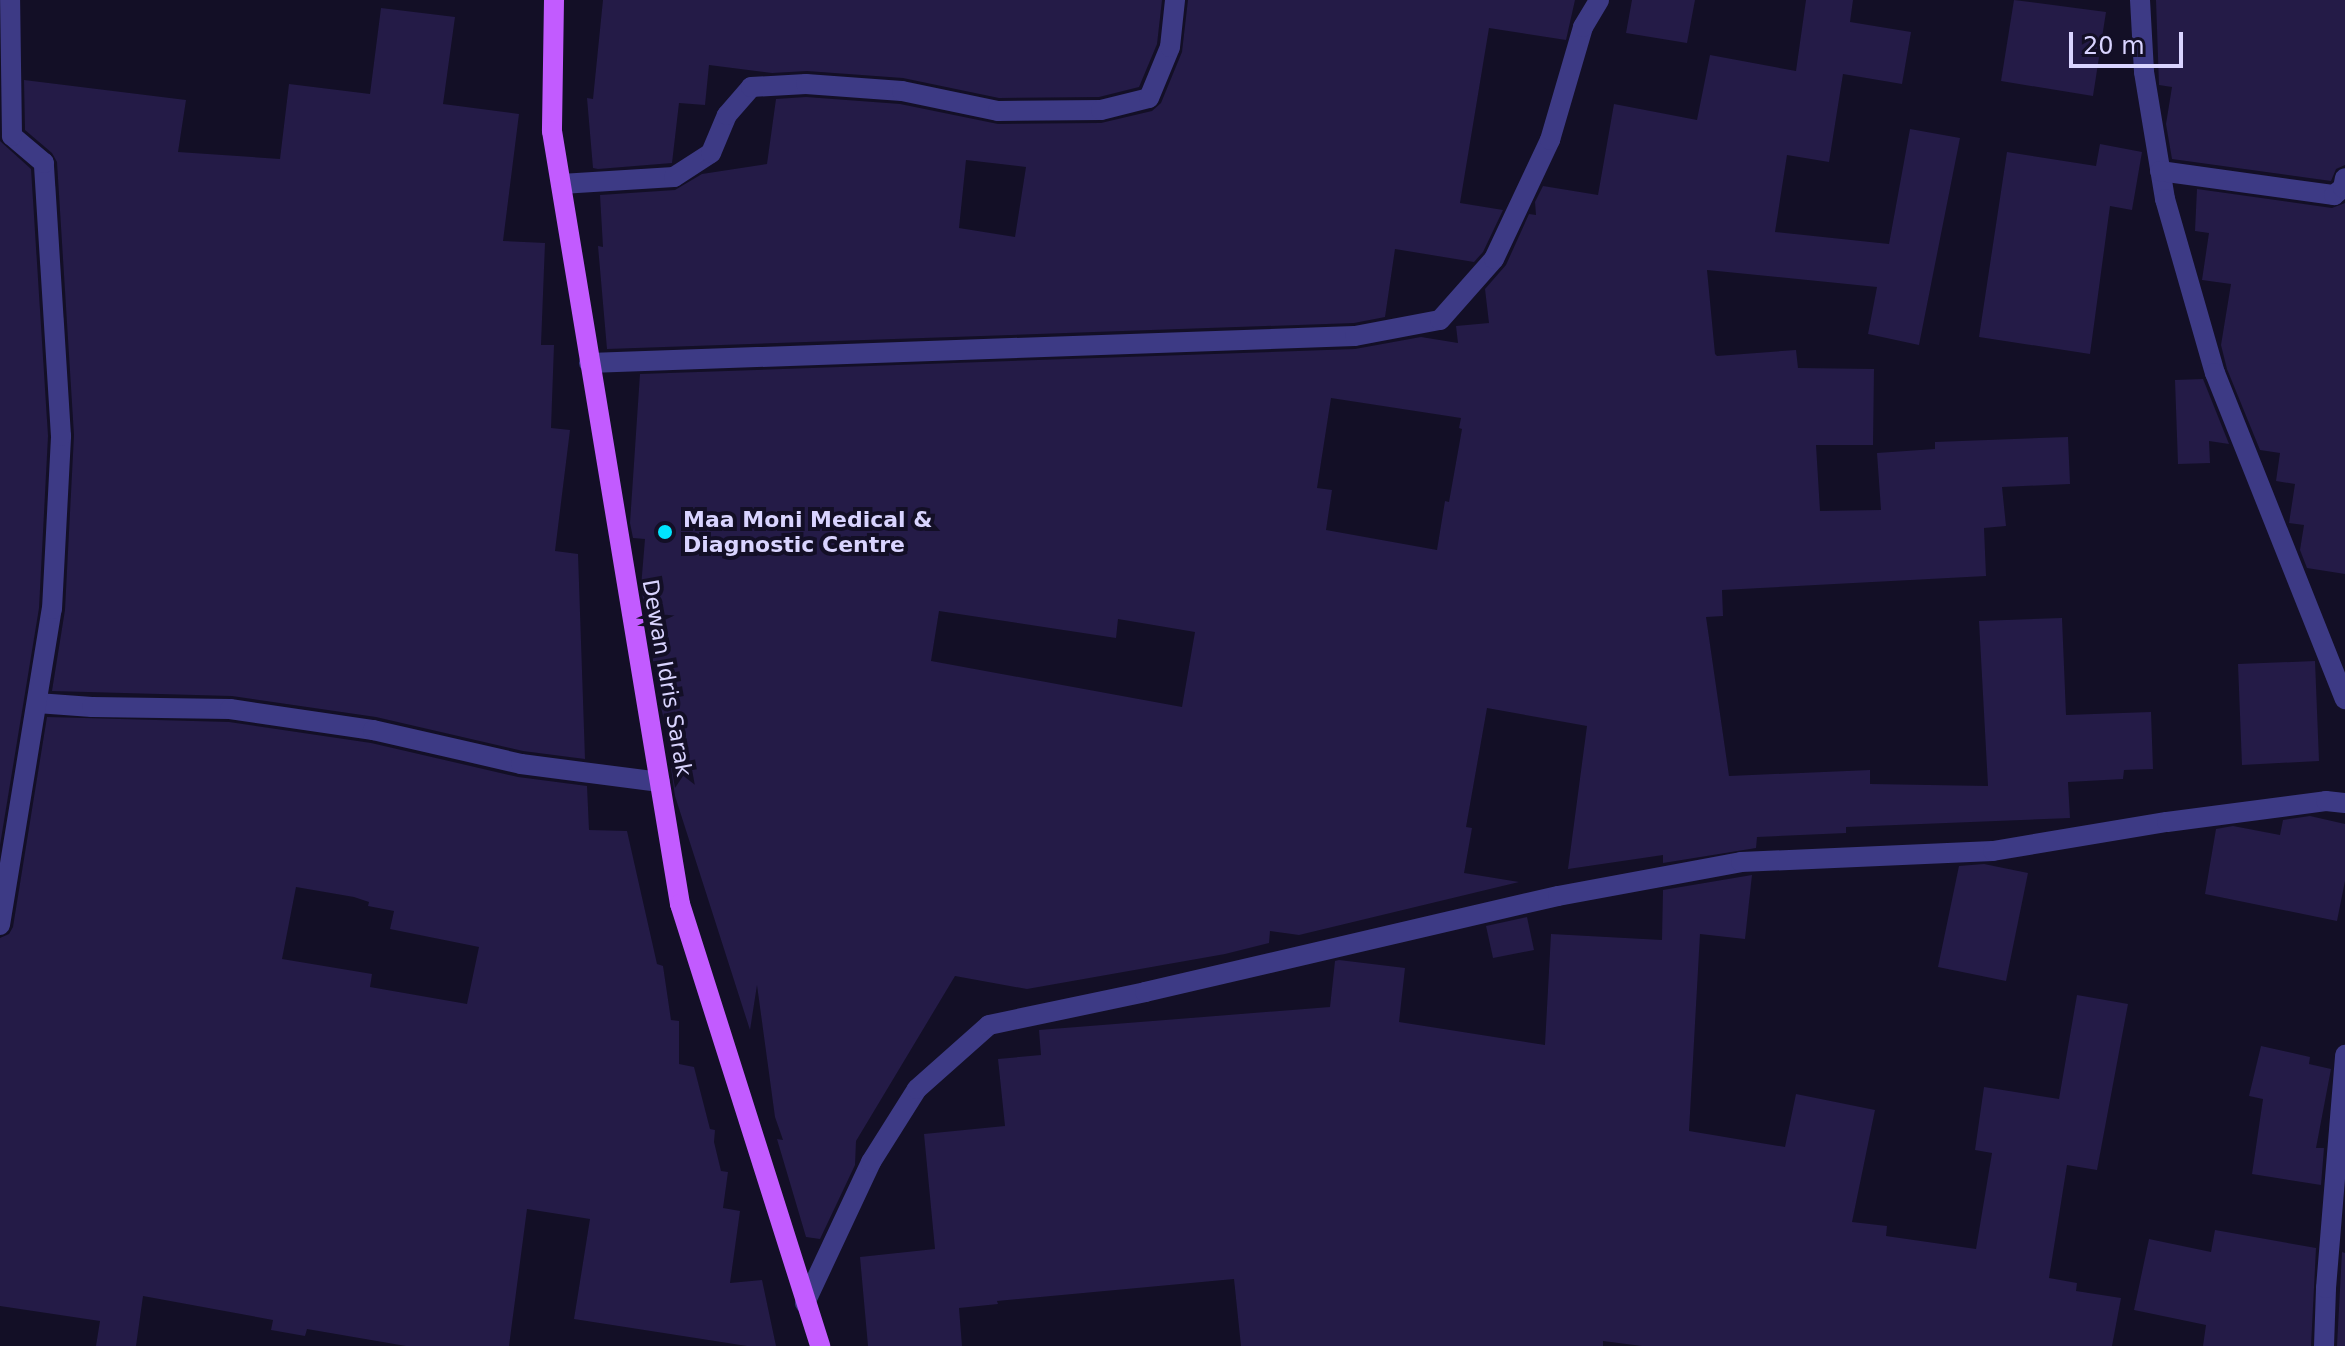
<!DOCTYPE html>
<html>
<head>
<meta charset="utf-8">
<style>
  body { margin:0 }
  #map { position:relative; width:2345px; height:1346px; overflow:hidden; background:#130f26; font-family:"DejaVu Sans",sans-serif }
  div>[style] { position:absolute }
  [style*='--x'] { left:calc(var(--x)*1px); top:calc(var(--y)*1px); width:calc(var(--w)*1px); rotate:calc(var(--a)*1deg) }
  .building>* { inset:0; background:#241b47 }
  .minor>* { height:20px; margin:-10px; padding:0 10px; transform-origin:10px; border-radius:10px; background:#3d3a85 }
  .major>* { height:20px; margin:-10px; padding:0 10px; transform-origin:10px; border-radius:10px; background:#c25bff }
  .dots>* { width:22px; height:22px; translate:-50% -50%; box-sizing:border-box; border:4px solid #130f26; border-radius:50% }
  span { translate:-50% -50%; white-space:nowrap; text-align:center; line-height:1.15; -webkit-text-stroke:8px #130f26; paint-order:stroke }
  .poi-label { font-size:22px; color:#d9d4ff; font-weight:700 }
  .left { translate:0 -50%; text-align:left }
  .street-label { font-size:22px; color:#d9d4ff }
  .scale { position:absolute; left:2069px; top:32px; width:114px; height:36px; box-sizing:border-box; border:4px solid #d9d4ff; border-top:0; padding-left:10px; font-size:24px; line-height:28px; white-space:nowrap; color:#d9d4ff; -webkit-text-stroke:6px #130f26; paint-order:stroke }
</style>
</head>
<body>
<div id="map">
  <div class="building">
    <div style="clip-path:polygon(603px 0,1162px 0,1157px 44px,1139px 87px,1099px 97px,999px 98px,903px 78px,807px 71px,772px 73px,709px 65px,705px 105px,679px 103px,672px 163px,598px 169px,593px 168px,587px 98px,593px 99px)"></div>
    <div style="clip-path:polygon(evenodd,1188px 0,1575px 0,1566px 40px,1489px 28px,1460px 203px,1503px 210px,1483px 252px,1474px 262px,1395px 249px,1385px 317px,1354px 323px,607px 349px,598px 246px,603px 247px,600px 195px,675px 190px,702px 174px,767px 164px,776px 99px,806px 97px,900px 104px,998px 124px,1101px 123px,1152px 111px,1161px 103px,1182px 52px,1188px 0,966px 160px,1026px 167px,1015px 237px,959px 228px,966px 160px)"></div>
    <div style="clip-path:polygon(1632px 0,1695px 0,1687px 43px,1626px 33px)"></div>
    <div style="clip-path:polygon(evenodd,1806px 0,1853px 0,1850px 22px,1911px 32px,1902px 84px,1843px 74px,1829px 162px,1787px 155px,1775px 232px,1889px 244px,1910px 129px,1960px 138px,1919px 345px,1868px 334px,1877px 287px,1707px 270px,1715px 354px,1717px 356px,1796px 350px,1798px 368px,1874px 369px,1873px 445px,1816px 445px,1820px 511px,1881px 510px,1877px 453px,1935px 449px,1935px 442px,2068px 437px,2070px 484px,2002px 487px,2006px 526px,1984px 528px,1986px 576px,1722px 590px,1723px 616px,1706px 617px,1729px 776px,1870px 770px,1870px 784px,1988px 786px,1979px 621px,2062px 618px,2066px 715px,2151px 712px,2153px 769px,2124px 770px,2123px 779px,2068px 782px,2070px 818px,1846px 827px,1846px 833px,1757px 837px,1756px 848px,1663px 863px,1663px 855px,1568px 869px,1587px 726px,1487px 708px,1466px 827px,1472px 828px,1464px 873px,1519px 882px,1299px 935px,1270px 931px,1269px 943px,1225px 954px,1027px 989px,955px 976px,856px 1141px,855px 1165px,820px 1239px,806px 1237px,777px 1139px,783px 1140px,775px 1117px,757px 985px,750px 1030px,675px 796px,671px 768px,675px 767px,660px 703px,641px 587px,645px 539px,633px 538px,630px 523px,640px 374px,1355px 349px,1421px 337px,1458px 343px,1456px 326px,1489px 323px,1485px 289px,1506px 265px,1529px 214px,1536px 215px,1535px 202px,1543px 186px,1598px 195px,1614px 104px,1697px 120px,1710px 55px,1796px 71px,1806px 0,1331px 398px,1461px 418px,1459px 428px,1462px 429px,1449px 502px,1445px 501px,1437px 550px,1326px 530px,1332px 490px,1317px 488px,1331px 398px,1806px 0,939px 611px,1116px 638px,1118px 619px,1195px 632px,1182px 707px,931px 661px,939px 611px)"></div>
    <div style="clip-path:polygon(2014px 0,2106px 12px,2093px 96px,2001px 81px)"></div>
    <div style="clip-path:polygon(2156px 0,2345px 0,2345px 165px,2336px 169px,2331px 181px,2172px 159px,2166px 124px,2172px 87px,2159px 85px)"></div>
    <div style="clip-path:polygon(381px 8px,455px 17px,443px 104px,519px 114px,503px 241px,545px 243px,541px 345px,554px 345px,551px 428px,570px 430px,555px 551px,578px 554px,585px 759px,523px 751px,376px 717px,232px 696px,52px 691px,65px 610px,74px 435px,57px 162px,52px 153px,25px 130px,24px 80px,186px 100px,178px 152px,280px 159px,289px 84px,370px 94px)"></div>
    <div style="clip-path:polygon(0 141px,31px 169px,48px 436px,39px 608px,0 845px)"></div>
    <div style="clip-path:polygon(2100px 144px,2142px 152px,2132px 210px,2110px 206px,2090px 354px,1979px 337px,2007px 152px,2096px 166px)"></div>
    <div style="clip-path:polygon(2197px 189px,2332px 208px,2345px 203px,2345px 574px,2307px 568px,2300px 550px,2304px 525px,2289px 523px,2295px 484px,2276px 481px,2280px 453px,2260px 450px,2227px 369px,2221px 345px,2231px 284px,2202px 280px,2209px 233px,2195px 231px)"></div>
    <div style="clip-path:polygon(2203px 379px,2229px 444px,2209px 441px,2210px 463px,2178px 464px,2175px 380px)"></div>
    <div style="clip-path:polygon(2315px 661px,2319px 761px,2242px 765px,2238px 664px)"></div>
    <div style="clip-path:polygon(evenodd,47px 717px,229px 722px,371px 743px,518px 777px,587px 786px,589px 830px,627px 831px,657px 964px,663px 966px,671px 1020px,679px 1021px,679px 1064px,694px 1067px,710px 1129px,715px 1130px,714px 1142px,721px 1171px,728px 1172px,723px 1208px,740px 1211px,730px 1283px,762px 1280px,776px 1346px,747px 1346px,574px 1319px,590px 1219px,527px 1209px,509px 1346px,406px 1346px,307px 1329px,305px 1336px,271px 1330px,273px 1320px,143px 1296px,136px 1346px,96px 1346px,100px 1321px,0 1306px,0 938px,9px 934px,13px 927px,47px 717px,296px 887px,354px 897px,369px 902px,368px 906px,394px 911px,390px 929px,479px 947px,467px 1004px,370px 987px,372px 974px,282px 959px,296px 887px)"></div>
    <div style="clip-path:polygon(2310px 816px,2345px 824px,2345px 881px,2337px 921px,2205px 894px,2216px 829px,2233px 826px,2280px 835px,2283px 820px)"></div>
    <div style="clip-path:polygon(1984px 864px,2028px 873px,2006px 981px,1938px 967px,1959px 866px)"></div>
    <div style="clip-path:polygon(1752px 875px,1745px 939px,1700px 934px,1689px 1131px,1785px 1147px,1796px 1094px,1875px 1110px,1852px 1222px,1887px 1226px,1886px 1236px,1976px 1249px,1992px 1153px,1975px 1150px,1984px 1087px,2059px 1099px,2077px 995px,2128px 1004px,2097px 1170px,2067px 1165px,2049px 1278px,2077px 1283px,2076px 1291px,2121px 1298px,2112px 1346px,1642px 1346px,1603px 1341px,1603px 1346px,1241px 1346px,1234px 1279px,997px 1301px,998px 1304px,959px 1308px,962px 1346px,868px 1346px,860px 1257px,935px 1249px,924px 1134px,1005px 1126px,998px 1059px,1041px 1055px,1039px 1030px,1330px 1007px,1335px 961px,1339px 960px,1405px 968px,1399px 1022px,1545px 1045px,1551px 934px,1662px 940px,1663px 890px)"></div>
    <div style="clip-path:polygon(1527px 917px,1534px 950px,1493px 958px,1486px 926px)"></div>
    <div style="clip-path:polygon(2261px 1046px,2310px 1057px,2309px 1064px,2331px 1069px,2316px 1148px,2324px 1148px,2321px 1185px,2252px 1174px,2263px 1099px,2249px 1096px)"></div>
    <div style="clip-path:polygon(2215px 1230px,2316px 1248px,2311px 1346px,2203px 1346px,2206px 1325px,2134px 1310px,2149px 1239px,2211px 1252px)"></div>
    <div style="clip-path:polygon(2342px 1252px,2345px 1253px,2345px 1346px,2337px 1346px)"></div>
  </div>
  <div class="minor">
    <div style="--x:2140;--y:0;--w:72;--a:86.8"></div>
    <div style="--x:2144;--y:72;--w:129;--a:80.6"></div>
    <div style="--x:2165;--y:199;--w:181;--a:74"></div>
    <div style="--x:2215;--y:373;--w:351;--a:68.3"></div>
    <div style="--x:2160;--y:171;--w:176;--a:7.9"></div>
    <div style="--x:2334;--y:195;--w:11;--a:-38"></div>
    <div style="--x:2343;--y:188;--w:10;--a:-79"></div>
    <div style="--x:561;--y:184;--w:113;--a:-3.5"></div>
    <div style="--x:674;--y:177;--w:44;--a:-33"></div>
    <div style="--x:711;--y:153;--w:41;--a:-67.2"></div>
    <div style="--x:727;--y:115;--w:37;--a:-49"></div>
    <div style="--x:751;--y:87;--w:55;--a:-3.1"></div>
    <div style="--x:806;--y:84;--w:96;--a:4.2"></div>
    <div style="--x:902;--y:91;--w:98;--a:11.8"></div>
    <div style="--x:998;--y:111;--w:103;--a:-0.6"></div>
    <div style="--x:1101;--y:110;--w:49;--a:-14"></div>
    <div style="--x:1149;--y:98;--w:55;--a:-67.6"></div>
    <div style="--x:1170;--y:47;--w:47;--a:-83.9"></div>
    <div style="--x:589;--y:363;--w:766;--a:-2.02"></div>
    <div style="--x:1355;--y:336;--w:86;--a:-10.7"></div>
    <div style="--x:1440;--y:320;--w:81;--a:-48.5"></div>
    <div style="--x:1494;--y:259;--w:132;--a:-64.8"></div>
    <div style="--x:1550;--y:140;--w:118;--a:-73.7"></div>
    <div style="--x:1583;--y:27;--w:31;--a:-59"></div>
    <div style="--x:37;--y:703;--w:55;--a:4.2"></div>
    <div style="--x:92;--y:707;--w:138;--a:0.8"></div>
    <div style="--x:230;--y:709;--w:145;--a:8.4"></div>
    <div style="--x:373;--y:730;--w:152;--a:12.9"></div>
    <div style="--x:521;--y:764;--w:140;--a:7.4"></div>
    <div style="--x:0;--y:925;--w:320;--a:-80.7"></div>
    <div style="--x:52;--y:609;--w:173;--a:-87"></div>
    <div style="--x:61;--y:436;--w:274;--a:-93.6"></div>
    <div style="--x:44;--y:163;--w:42;--a:-139.8"></div>
    <div style="--x:12;--y:136;--w:136;--a:-90.8"></div>
    <div style="--x:805;--y:1303;--w:156;--a:-64.9"></div>
    <div style="--x:871;--y:1162;--w:86;--a:-57.8"></div>
    <div style="--x:917;--y:1089;--w:96;--a:-41.6"></div>
    <div style="--x:989;--y:1025;--w:159;--a:-11.9"></div>
    <div style="--x:1145;--y:992;--w:424;--a:-13.1"></div>
    <div style="--x:1558;--y:896;--w:186;--a:-10.5"></div>
    <div style="--x:1741;--y:862;--w:252;--a:-2.5"></div>
    <div style="--x:1993;--y:851;--w:176;--a:-9.5"></div>
    <div style="--x:2167;--y:822;--w:160;--a:-7.5"></div>
    <div style="--x:2326;--y:801;--w:19;--a:6"></div>
    <div style="--x:2324;--y:1346;--w:58;--a:-88"></div>
    <div style="--x:2326;--y:1288;--w:234;--a:-85.3"></div>
  </div>
  <div class="major">
    <div style="--x:554;--y:0;--w:131;--a:90.9"></div>
    <div style="--x:552;--y:131;--w:784;--a:80.6"></div>
    <div style="--x:680;--y:904;--w:464;--a:72.4"></div>
  </div>
  <div class="dots">
    <div style="left:665px;top:532px;background:#00e5ff"></div>
  </div>
  <div class="poi-label">
    <span class="left" style="left:683px;top:532px">Maa Moni Medical &amp;<br>Diagnostic Centre</span>
  </div>
  <div class="street-label">
    <span style="left:667px;top:678px;rotate:80deg">Dewan Idris Sarak</span>
  </div>
  <div class="scale">20 m</div>
</div>
</body>
</html>
